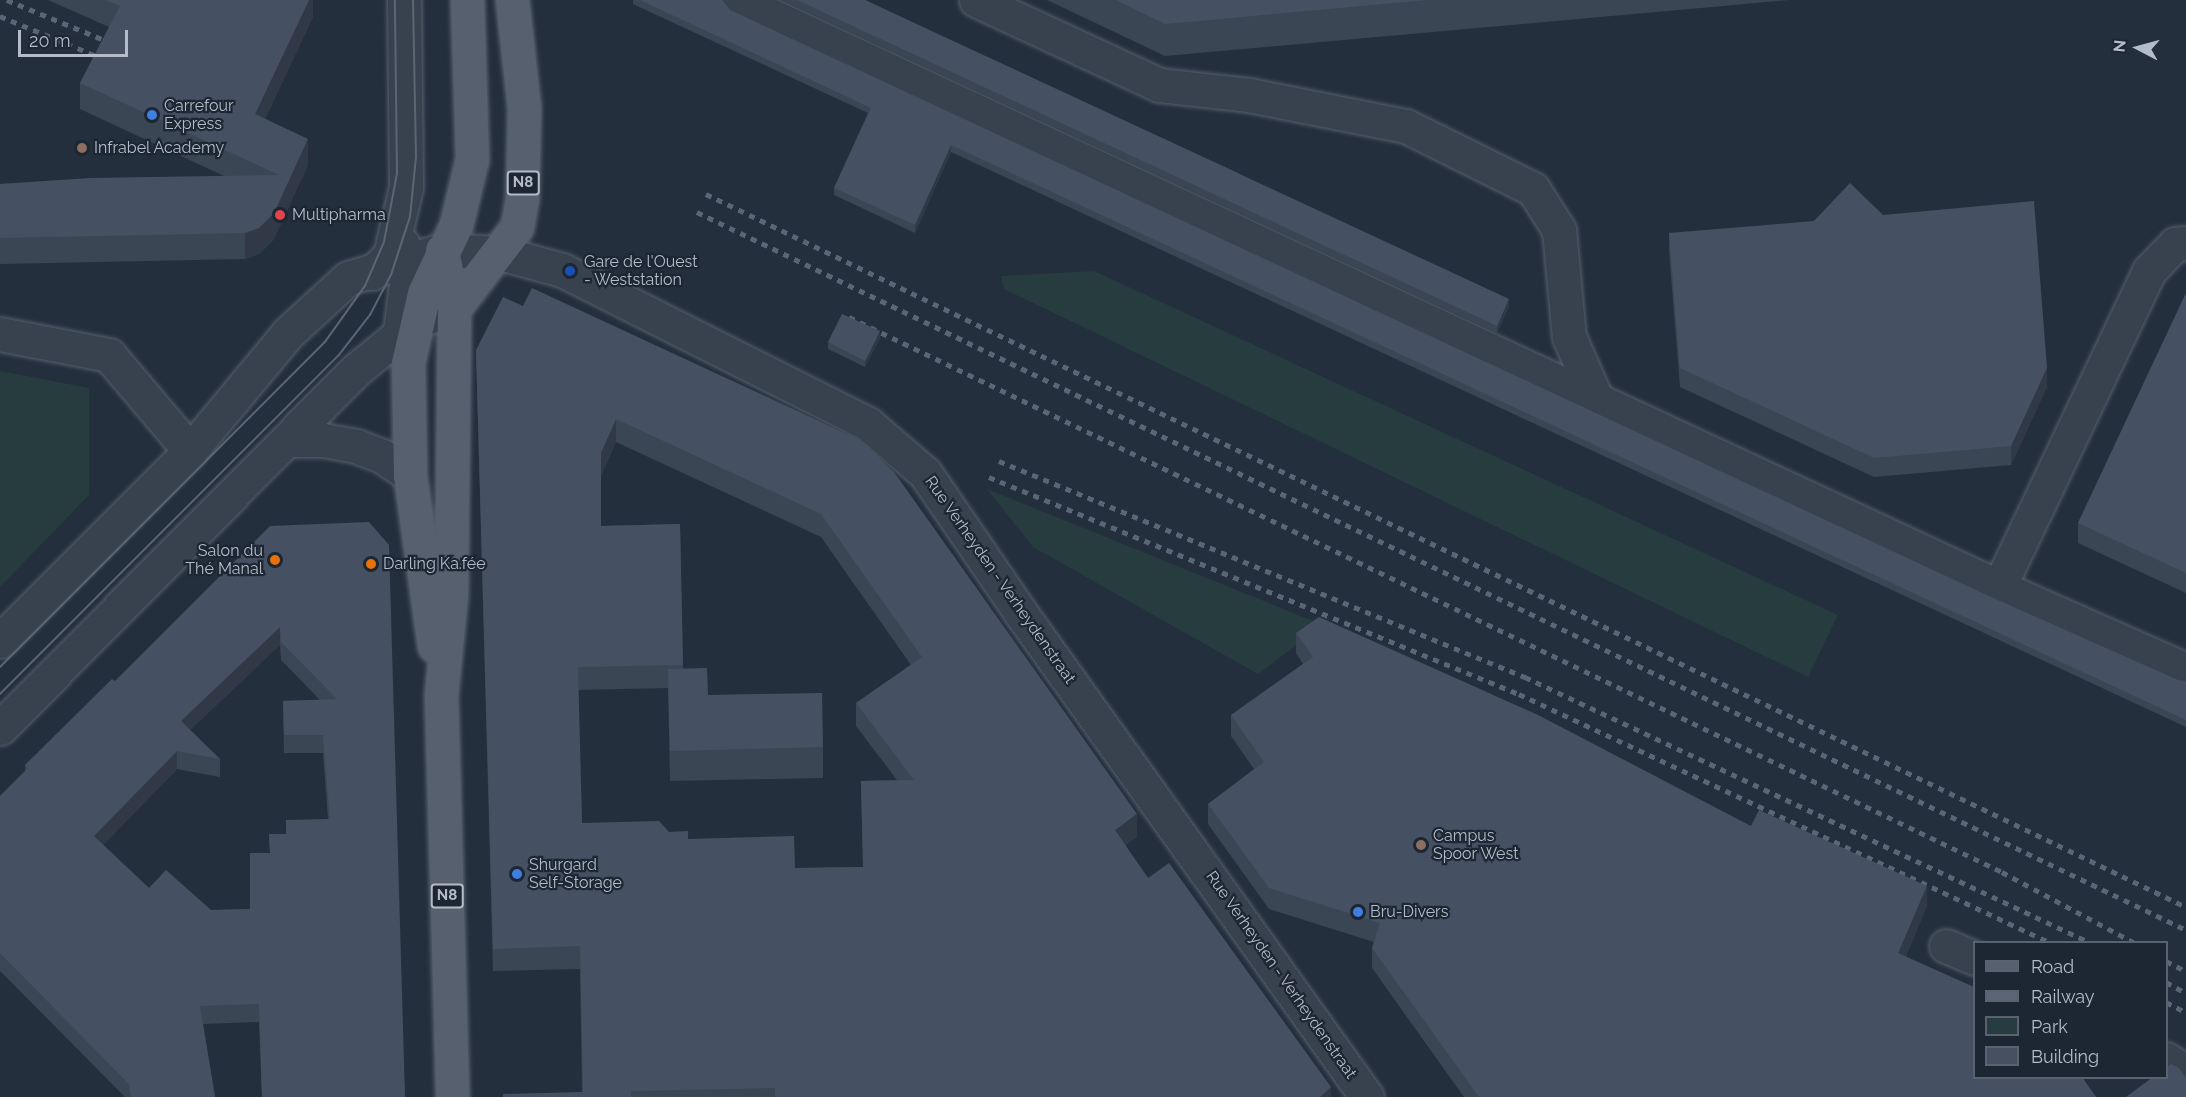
<!DOCTYPE html>
<html>
<head>
<meta charset="utf-8">
<style>
  body { margin:0 }
  #map { position:relative; width:2186px; height:1097px; overflow:hidden; background:#242f3e; font-family:Raleway,sans-serif }
  div>[style] { position:absolute }
  [style*='--x'] { left:calc(var(--x)*1px); top:calc(var(--y)*1px); width:calc(var(--w)*1px); rotate:calc(var(--a)*1deg) }
  .green>* { inset:0; background:#263c3f }
  .roads { filter:drop-shadow(0 0 2px #565f6c) drop-shadow(0 0 2px #565f6c) }
  .minor>* { height:33px; margin:-16.5px; padding:0 16.5px; transform-origin:16.5px; border-radius:16.5px; background:#38414e }
  .major>* { height:33px; margin:-16.5px; padding:0 16.5px; transform-origin:16.5px; border-radius:16.5px; background:#56606e }
  .tram>* { height:1.5px; margin:-0.75px; padding:0 0.75px; transform-origin:0.75px; border-radius:0.75px; background:#5a6575 }
  .rail>* { height:4.5px; margin-top:-2.25px; transform-origin:0; background:repeating-linear-gradient(90deg,#5a6575 0 6px,transparent 0 12px) }
  .wall>* { inset:0; background:#3b4654 }
  .shaded-wall>* { inset:0; background:#303945 }
  .building>* { inset:0; background:#455162 }
  .dots>* { width:16px; height:16px; translate:-50% -50%; box-sizing:border-box; border:3px solid #1d2633; border-radius:50% }
  span { translate:-50% -50%; white-space:nowrap; text-align:center; line-height:1.15; -webkit-text-stroke:4.5px #1d2633; paint-order:stroke }
  .shield-label span { padding:2px 4px; background:#1d2633; border:2px solid; border-radius:4px; -webkit-text-stroke-width:0 }
  .shield-label { font-size:15px; color:#b4bcc9; font-weight:700 }
  .poi-label { font-size:16px; color:#b4bcc9 }
  .left { translate:0 -50%; text-align:left }
  .right { translate:-100% -50%; text-align:right }
  .street-label { font-size:16px; color:#b4bcc9 }
  .legend { position:absolute; left:1973px; top:941px; width:195px; height:138px; box-sizing:border-box; background:#1d2633; border:2px solid #59626f; margin:0; padding:8px 10px; list-style:none; font-size:18px; color:#b4bcc9 }
  .legend li { display:flex; align-items:center; gap:12px; height:30px }
  .legend b { width:30px; border:2px solid #59626f }
  .north { position:absolute; left:2108px; top:18px; width:60px; height:60px; -webkit-text-stroke:4px #1d2633; paint-order:stroke; rotate:276deg; font-size:16px; font-weight:700; line-height:24px; text-align:center; color:#b4bcc9 }
  .north::after { content:''; display:block; margin:auto; width:21px; height:27px; background:#b4bcc9; clip-path:polygon(50% 0,100% 100%,50% 72%,0 100%) }
  .scale { position:absolute; left:18px; top:30px; width:110px; height:27px; box-sizing:border-box; border:3px solid #b4bcc9; border-top:0; padding-left:8px; font-size:18px; line-height:21px; white-space:nowrap; color:#b4bcc9; -webkit-text-stroke:4px #1d2633; paint-order:stroke }
</style>
</head>
<body>
<div id="map">
  <div class="green">
    <div style="clip-path:polygon(1094px 271px,1838px 615px,1808px 677px,1004px 289px,1001px 276px)"></div>
    <div style="clip-path:polygon(0 371px,89px 388px,89px 495px,0 587px)"></div>
    <div style="clip-path:polygon(987px 489px,1323px 625px,1258px 674px,1033px 547px)"></div>
  </div>
  <div class="roads">
    <div class="minor">
      <div style="--x:738;--y:0;--w:1391;--a:24.96"></div>
      <div style="--x:1999;--y:587;--w:205;--a:23.9"></div>
      <div style="--x:976;--y:0;--w:202;--a:24.9"></div>
      <div style="--x:1159;--y:85;--w:91;--a:6.3"></div>
      <div style="--x:1249;--y:95;--w:160;--a:11.2"></div>
      <div style="--x:1406;--y:126;--w:142;--a:26.4"></div>
      <div style="--x:1533;--y:189;--w:49;--a:57.6"></div>
      <div style="--x:1559;--y:230;--w:107;--a:84.7"></div>
      <div style="--x:1569;--y:337;--w:64;--a:66.2"></div>
      <div style="--x:372;--y:273;--w:25;--a:-45"></div>
      <div style="--x:390;--y:255;--w:70;--a:-76.8"></div>
      <div style="--x:406;--y:187;--w:187;--a:-90.6"></div>
      <div style="--x:400;--y:331;--w:53;--a:-82.5"></div>
      <div style="--x:407;--y:278;--w:34;--a:-97"></div>
      <div style="--x:0;--y:334;--w:111;--a:10.9"></div>
      <div style="--x:109;--y:355;--w:126;--a:49.8"></div>
      <div style="--x:288;--y:440;--w:35;--a:0"></div>
      <div style="--x:323;--y:440;--w:34;--a:10"></div>
      <div style="--x:356;--y:446;--w:28;--a:21"></div>
      <div style="--x:382;--y:456;--w:34;--a:34"></div>
      <div style="--x:1999;--y:587;--w:350;--a:-64.6"></div>
      <div style="--x:2149;--y:271;--w:37;--a:-46"></div>
      <div style="--x:2175;--y:244;--w:11;--a:-5"></div>
      <div style="--x:0;--y:641;--w:269;--a:-45"></div>
      <div style="--x:190;--y:451;--w:153;--a:-50.3"></div>
      <div style="--x:288;--y:333;--w:81;--a:-42.5"></div>
      <div style="--x:348;--y:278;--w:98;--a:-16.6"></div>
      <div style="--x:442;--y:250;--w:58;--a:3"></div>
      <div style="--x:500;--y:253;--w:64;--a:15.3"></div>
      <div style="--x:562;--y:270;--w:343;--a:26.7"></div>
      <div style="--x:868;--y:424;--w:75;--a:40.7"></div>
      <div style="--x:925;--y:473;--w:168;--a:55.6"></div>
      <div style="--x:1020;--y:612;--w:596;--a:54.42"></div>
      <div style="--x:0;--y:728;--w:505;--a:-45.16"></div>
      <div style="--x:356;--y:370;--w:77;--a:-39.2"></div>
      <div style="--x:416;--y:321;--w:40;--a:-18"></div>
      <div style="--x:1946;--y:946;--w:30;--a:23"></div>
      <div style="--x:2166;--y:1059;--w:24;--a:33"></div>
    </div>
    <div class="major">
      <div style="--x:442;--y:250;--w:60;--a:78.5"></div>
      <div style="--x:454;--y:309;--w:286;--a:90.6"></div>
      <div style="--x:451;--y:595;--w:100;--a:95.7"></div>
      <div style="--x:441;--y:695;--w:402;--a:88.4"></div>
      <div style="--x:454;--y:309;--w:103;--a:-52.5"></div>
      <div style="--x:517;--y:227;--w:28;--a:-80"></div>
      <div style="--x:522;--y:199;--w:91;--a:-88.7"></div>
      <div style="--x:524;--y:108;--w:109;--a:-96.3"></div>
      <div style="--x:434;--y:646;--w:173;--a:-98"></div>
      <div style="--x:410;--y:475;--w:112;--a:-91"></div>
      <div style="--x:408;--y:363;--w:72;--a:-77.1"></div>
      <div style="--x:424;--y:293;--w:75;--a:-64.8"></div>
      <div style="--x:456;--y:225;--w:68;--a:-76.4"></div>
      <div style="--x:472;--y:159;--w:159;--a:-91.8"></div>
    </div>
  </div>
  <div class="tram">
    <div style="--x:0;--y:667;--w:460;--a:-45"></div>
    <div style="--x:325;--y:342;--w:69;--a:-54.5"></div>
    <div style="--x:365;--y:286;--w:48;--a:-66.6"></div>
    <div style="--x:384;--y:242;--w:69;--a:-79.2"></div>
    <div style="--x:397;--y:174;--w:174;--a:-90.7"></div>
    <div style="--x:0;--y:694;--w:479;--a:-45"></div>
    <div style="--x:339;--y:355;--w:51;--a:-52.2"></div>
    <div style="--x:370;--y:315;--w:45;--a:-62.3"></div>
    <div style="--x:391;--y:275;--w:61;--a:-71.9"></div>
    <div style="--x:410;--y:217;--w:60;--a:-84.3"></div>
    <div style="--x:416;--y:157;--w:157;--a:-91.1"></div>
  </div>
  <div class="rail">
    <div style="--x:7;--y:0;--w:116;--a:22.4"></div>
    <div style="--x:0;--y:16;--w:115;--a:22.5"></div>
    <div style="--x:706;--y:194;--w:1643;--a:25.72"></div>
    <div style="--x:697;--y:212;--w:1653;--a:25.74"></div>
    <div style="--x:849;--y:317;--w:1280;--a:25.7"></div>
    <div style="--x:2002;--y:872;--w:149;--a:28.1"></div>
    <div style="--x:999;--y:461;--w:569;--a:22.33"></div>
    <div style="--x:1525;--y:677;--w:623;--a:25.17"></div>
    <div style="--x:989;--y:477;--w:573;--a:22.27"></div>
    <div style="--x:1519;--y:694;--w:585;--a:25.08"></div>
    <div style="--x:2166;--y:961;--w:22;--a:27"></div>
    <div style="--x:2166;--y:982;--w:23;--a:29"></div>
    <div style="--x:2166;--y:1002;--w:22;--a:27"></div>
  </div>
  <div class="wall">
    <div style="clip-path:polygon(48px 0,313px 0,313px 17px,265px 119px,308px 165px,274px 239px,259px 254px,245px 259px,0 264px,0 184px,224px 176px,80px 109px,80px 83px,109px 27px)"></div>
    <div style="clip-path:polygon(633px 0,722px 0,730px 10px,1991px 597px,2178px 680px,2186px 681px,2186px 727px,951px 152px,915px 233px,834px 195px,834px 188px,868px 113px,633px 4px)"></div>
    <div style="clip-path:polygon(782px 0,865px 0,1509px 306px,1497px 333px)"></div>
    <div style="clip-path:polygon(1047px 0,1789px 0,1165px 56px)"></div>
    <div style="clip-path:polygon(1669px 233px,2047px 387px,2011px 465px,1874px 477px,1680px 387px,1669px 252px)"></div>
    <div style="clip-path:polygon(2186px 293px,2186px 593px,2078px 543px,2078px 523px)"></div>
    <div style="clip-path:polygon(evenodd,523px 306px,862px 441px,1137px 837px,1125px 845px,1148px 878px,1331px 1097px,503px 1097px,582px 1092px,580px 969px,493px 971px,476px 350px,523px 306px,616px 442px,821px 537px,911px 665px,856px 703px,856px 726px,897px 780px,861px 781px,863px 867px,795px 868px,688px 839px,669px 832px,582px 823px,578px 690px,668px 688px,670px 781px,823px 778px,823px 747px,708px 695px,683px 668px,680px 524px,601px 526px,601px 476px,616px 442px)"></div>
    <div style="clip-path:polygon(880px 338px,865px 367px,828px 349px,828px 342px)"></div>
    <div style="clip-path:polygon(evenodd,369px 522px,405px 1097px,262px 1097px,259px 1022px,203px 1024px,215px 1097px,125px 1097px,0 971px,0 796px,25px 771px,25px 765px,115px 681px,369px 522px,280px 645px,281px 660px,320px 700px,283px 701px,284px 753px,323px 753px,328px 819px,286px 834px,269px 834px,270px 853px,250px 909px,211px 910px,149px 888px,103px 845px,177px 769px,220px 777px,220px 759px,190px 730px,280px 645px)"></div>
    <div style="clip-path:polygon(1296px 633px,1751px 826px,1927px 906px,1906px 956px,2096px 1097px,1464px 1097px,1372px 968px,1372px 948px,1374px 942px,1269px 909px,1208px 824px,1208px 804px,1254px 769px,1231px 736px,1231px 715px,1303px 664px,1296px 653px)"></div>
  </div>
  <div class="shaded-wall">
    <div style="clip-path:polygon(309px 0,313px 0,313px 17px,255px 140px,255px 114px)"></div>
    <div style="clip-path:polygon(308px 139px,308px 165px,274px 239px,259px 254px,245px 259px,245px 233px)"></div>
    <div style="clip-path:polygon(951px 145px,951px 152px,915px 233px,915px 225px)"></div>
    <div style="clip-path:polygon(1509px 299px,1509px 306px,1497px 333px,1497px 326px)"></div>
    <div style="clip-path:polygon(880px 331px,880px 338px,865px 367px,865px 361px)"></div>
    <div style="clip-path:polygon(2047px 368px,2047px 387px,2011px 465px,2011px 446px)"></div>
    <div style="clip-path:polygon(616px 419px,616px 442px,601px 476px,601px 453px)"></div>
    <div style="clip-path:polygon(280px 627px,280px 645px,181px 739px,181px 721px)"></div>
    <div style="clip-path:polygon(177px 751px,177px 769px,94px 854px,94px 836px)"></div>
    <div style="clip-path:polygon(1137px 814px,1137px 837px,1115px 853px,1115px 830px)"></div>
    <div style="clip-path:polygon(1927px 886px,1927px 906px,1898px 974px,1898px 953px)"></div>
    <div style="clip-path:polygon(1331px 1087px,1331px 1097px,1320px 1097px)"></div>
  </div>
  <div class="building">
    <div style="clip-path:polygon(105px 0,309px 0,255px 114px,308px 139px,274px 213px,259px 228px,245px 233px,0 238px,0 184px,90px 178px,279px 175px,80px 83px,120px 6px)"></div>
    <div style="clip-path:polygon(640px 0,722px 0,730px 10px,1991px 597px,2178px 680px,2186px 681px,2186px 720px,951px 145px,915px 225px,834px 188px,871px 108px)"></div>
    <div style="clip-path:polygon(797px 0,865px 0,1509px 299px,1497px 326px)"></div>
    <div style="clip-path:polygon(1116px 0,1427px 0,1165px 24px)"></div>
    <div style="clip-path:polygon(1850px 183px,1883px 215px,2034px 201px,2047px 368px,2011px 446px,1874px 458px,1680px 368px,1669px 233px,1814px 221px)"></div>
    <div style="clip-path:polygon(evenodd,532px 288px,862px 441px,894px 472px,1137px 814px,1115px 830px,1148px 878px,1169px 863px,1331px 1087px,1320px 1097px,775px 1097px,775px 1088px,631px 1091px,631px 1097px,503px 1097px,503px 1094px,583px 1092px,580px 946px,493px 949px,476px 350px,503px 297px,523px 306px,532px 288px,616px 419px,821px 514px,922px 657px,856px 703px,914px 780px,861px 781px,863px 867px,795px 868px,794px 836px,688px 839px,688px 831px,669px 832px,659px 821px,582px 823px,578px 667px,683px 665px,680px 524px,601px 526px,601px 453px,616px 419px)"></div>
    <div style="clip-path:polygon(2186px 293px,2186px 573px,2078px 523px)"></div>
    <div style="clip-path:polygon(842px 314px,880px 331px,865px 361px,828px 342px)"></div>
    <div style="clip-path:polygon(evenodd,369px 522px,389px 545px,405px 1097px,262px 1097px,259px 1004px,200px 1006px,215px 1097px,131px 1097px,129px 1084px,0 953px,0 796px,28px 768px,25px 765px,112px 679px,115px 681px,270px 526px,369px 522px,280px 627px,281px 642px,337px 699px,283px 701px,284px 735px,323px 735px,330px 819px,286px 820px,286px 834px,269px 834px,270px 853px,250px 853px,250px 909px,211px 910px,166px 870px,149px 888px,94px 836px,177px 751px,220px 759px,181px 721px,280px 627px)"></div>
    <div style="clip-path:polygon(1319px 617px,1538px 715px,1751px 826px,1759px 810px,1927px 886px,1898px 953px,1974px 987px,1974px 1077px,2082px 1077px,2096px 1097px,1479px 1097px,1372px 948px,1380px 923px,1269px 888px,1208px 804px,1264px 762px,1231px 715px,1313px 657px,1296px 633px)"></div>
    <div style="clip-path:polygon(707px 668px,708px 695px,822px 693px,823px 747px,670px 751px,668px 669px)"></div>
    <div style="clip-path:polygon(2171px 1064px,2179px 1068px,2186px 1078px,2186px 1097px,2126px 1097px,2153px 1077px,2166px 1077px,2166px 1068px)"></div>
  </div>
  <div class="dots">
    <div style="left:152px;top:115px;background:#3f7fe0"></div>
    <div style="left:82px;top:148px;background:#8d6e63"></div>
    <div style="left:280px;top:215px;background:#e0444e"></div>
    <div style="left:570px;top:271px;background:#1a4fb4"></div>
    <div style="left:275px;top:560px;background:#e8710a"></div>
    <div style="left:371px;top:564px;background:#e8710a"></div>
    <div style="left:1421px;top:845px;background:#8d6e63"></div>
    <div style="left:517px;top:874px;background:#3f7fe0"></div>
    <div style="left:1358px;top:912px;background:#3f7fe0"></div>
  </div>
  <div class="shield-label">
    <span style="left:523px;top:183px">N8</span>
    <span style="left:447px;top:896px">N8</span>
  </div>
  <div class="poi-label">
    <span class="left" style="left:164px;top:115px">Carrefour<br>Express</span>
    <span class="left" style="left:94px;top:148px">Infrabel Academy</span>
    <span class="left" style="left:292px;top:215px">Multipharma</span>
    <span class="left" style="left:584px;top:271px">Gare de l'Ouest<br>- Weststation</span>
    <span class="right" style="left:263px;top:560px">Salon du<br>Thé Manal</span>
    <span class="left" style="left:383px;top:564px">Darling Ka.fée</span>
    <span class="left" style="left:1433px;top:845px">Campus<br>Spoor West</span>
    <span class="left" style="left:529px;top:874px">Shurgard<br>Self-Storage</span>
    <span class="left" style="left:1370px;top:912px">Bru-Divers</span>
  </div>
  <div class="street-label">
    <span style="left:1000px;top:580px;rotate:55deg">Rue Verheyden - Verheydenstraat</span>
    <span style="left:1281px;top:975px;rotate:55deg">Rue Verheyden - Verheydenstraat</span>
  </div>
  <ul class="legend">
  <li><b style="height:8px;background:#56606e"></b>Road</li>
  <li><b style="height:8px;background:#5a6575"></b>Railway</li>
  <li><b style="height:16px;background:#263c3f"></b>Park</li>
  <li><b style="height:16px;background:#455162"></b>Building</li>
  </ul>
  <div class="north">N</div>
  <div class="scale">20 m</div>
</div>
</body>
</html>
